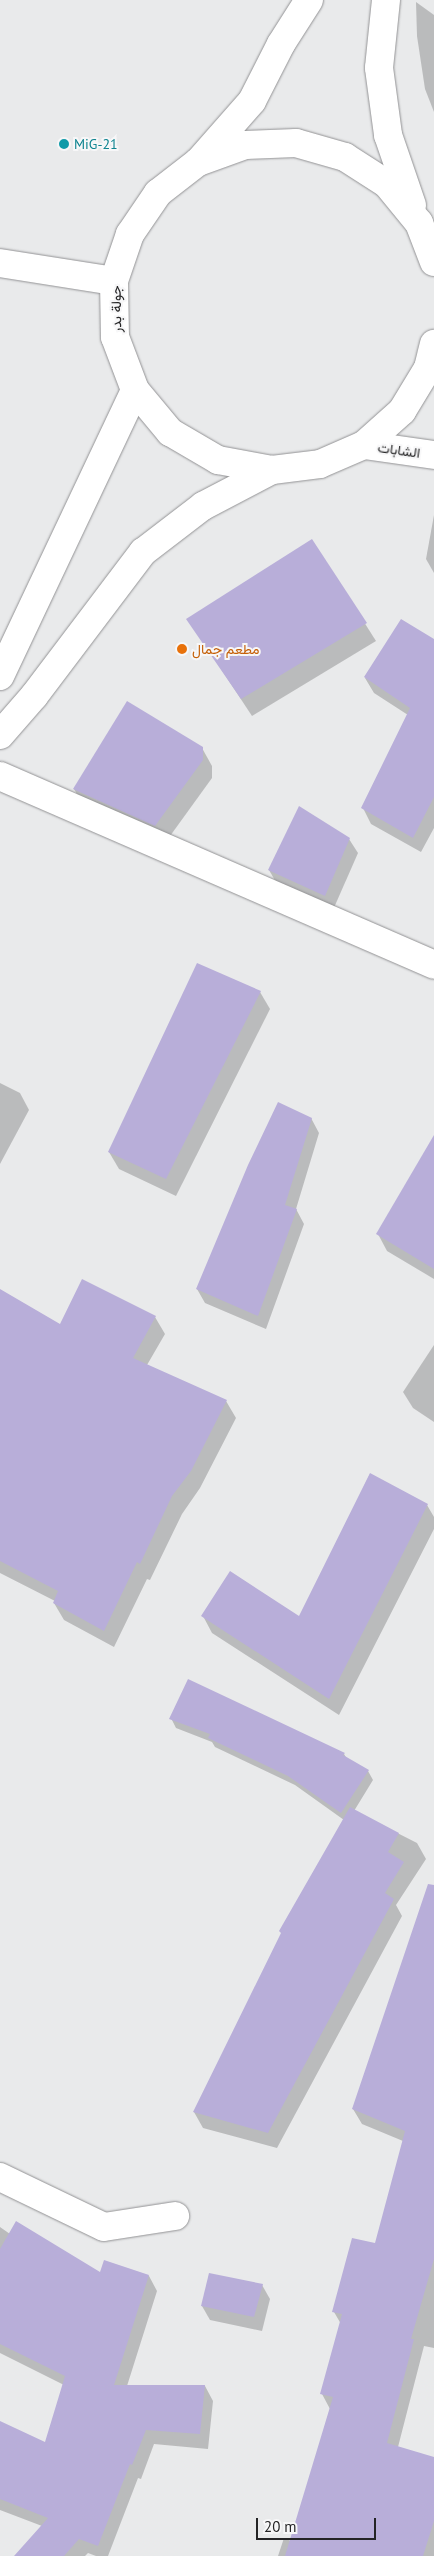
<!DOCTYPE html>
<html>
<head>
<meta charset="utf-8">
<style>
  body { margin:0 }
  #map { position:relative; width:434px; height:2556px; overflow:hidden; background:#e9eaeb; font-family:"PT Sans",Vazirmatn,sans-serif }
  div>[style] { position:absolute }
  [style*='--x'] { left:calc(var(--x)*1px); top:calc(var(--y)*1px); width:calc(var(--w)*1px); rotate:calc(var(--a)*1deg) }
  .shadow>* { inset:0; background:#0003 }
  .building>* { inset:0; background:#b8aed9 }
  .roads { filter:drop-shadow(0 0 1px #929294) drop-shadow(0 0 1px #929294) }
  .street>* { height:28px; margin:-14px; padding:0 14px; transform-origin:14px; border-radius:14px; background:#fff }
  .secondary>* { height:28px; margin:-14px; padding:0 14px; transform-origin:14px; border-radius:14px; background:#fff }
  .primary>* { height:28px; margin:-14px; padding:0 14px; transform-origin:14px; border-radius:14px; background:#fff }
  .dots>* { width:14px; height:14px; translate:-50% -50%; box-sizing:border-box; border:2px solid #f7f7f8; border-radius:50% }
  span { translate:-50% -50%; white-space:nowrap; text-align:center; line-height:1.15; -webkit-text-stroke:4px #f7f7f8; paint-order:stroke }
  .culture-label { font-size:14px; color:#0d838f }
  .left { translate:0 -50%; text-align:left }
  .street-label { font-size:14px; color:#242425 }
  .food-label { font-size:14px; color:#c56008 }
  .scale { position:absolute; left:256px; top:2518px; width:120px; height:22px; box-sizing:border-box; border:2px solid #242425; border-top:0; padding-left:6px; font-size:15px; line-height:18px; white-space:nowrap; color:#242425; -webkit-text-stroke:4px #f7f7f8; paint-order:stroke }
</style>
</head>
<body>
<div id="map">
  <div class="shadow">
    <div style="clip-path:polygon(416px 2px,434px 15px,434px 112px,425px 89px,417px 36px)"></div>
    <div style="clip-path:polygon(434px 515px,434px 573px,426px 559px)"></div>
    <div style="clip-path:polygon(312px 540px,376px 641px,252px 716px,188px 619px)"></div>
    <div style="clip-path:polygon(434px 640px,434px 828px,421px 852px,371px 824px,363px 808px,408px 715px,374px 693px,365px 678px)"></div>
    <div style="clip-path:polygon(202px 748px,212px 766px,212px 778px,165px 843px,84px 806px,74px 789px)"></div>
    <div style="clip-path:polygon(349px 839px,358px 853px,333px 910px,277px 884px,269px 870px)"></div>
    <div style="clip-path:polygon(260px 992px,270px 1009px,176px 1196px,119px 1169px,109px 1152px)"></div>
    <div style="clip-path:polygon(0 1083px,20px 1093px,29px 1110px,0 1164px)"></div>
    <div style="clip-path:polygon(311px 1118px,319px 1133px,296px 1209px,304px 1224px,266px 1329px,205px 1303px,197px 1289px)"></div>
    <div style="clip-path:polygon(434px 1138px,434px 1279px,387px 1251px,378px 1234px)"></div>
    <div style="clip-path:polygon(0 1291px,60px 1326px,155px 1317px,165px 1334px,147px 1365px,226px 1401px,236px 1418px,200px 1488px,182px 1514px,150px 1580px,147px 1579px,114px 1647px,64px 1620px,54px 1603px,55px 1601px,0 1573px)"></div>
    <div style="clip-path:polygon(434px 1345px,434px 1422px,413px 1408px,403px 1392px)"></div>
    <div style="clip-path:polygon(370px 1474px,427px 1505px,434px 1517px,434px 1529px,339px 1715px,212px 1633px,203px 1616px,300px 1618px)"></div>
    <div style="clip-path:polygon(171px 1718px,344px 1754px,347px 1759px,368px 1771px,373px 1780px,354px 1811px,417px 1843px,426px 1859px,396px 1905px,402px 1916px,277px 2148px,203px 2128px,194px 2112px,344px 1820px,295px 1785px,215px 1747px,212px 1742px,176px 1728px)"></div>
    <div style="clip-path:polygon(434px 1927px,434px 2348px,424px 2346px,398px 2447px,434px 2458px,434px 2556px,278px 2556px,284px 2538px,291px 2541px,330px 2409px,322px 2394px,341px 2324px,334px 2312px,376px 2244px,403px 2141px,362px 2124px,353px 2109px)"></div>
    <div style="clip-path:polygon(0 2227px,10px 2234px,101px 2274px,149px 2276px,157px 2291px,127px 2386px,205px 2386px,213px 2401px,208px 2449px,154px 2444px,141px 2479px,138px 2478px,108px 2556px,96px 2556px,88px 2553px,85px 2556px,38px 2556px,42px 2526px,0 2510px,0 2423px,46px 2444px,64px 2385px,0 2353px)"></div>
    <div style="clip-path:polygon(262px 2285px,270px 2299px,262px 2331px,210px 2320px,202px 2306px)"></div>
  </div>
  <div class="building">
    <div style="clip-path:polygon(312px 539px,367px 623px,241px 699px,186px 619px)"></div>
    <div style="clip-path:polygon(401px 619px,434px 639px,434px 797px,413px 838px,361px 808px,410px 708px,364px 677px)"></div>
    <div style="clip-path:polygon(127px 701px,203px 747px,203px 760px,155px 826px,73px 789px)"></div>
    <div style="clip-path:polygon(299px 806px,350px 838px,325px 896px,268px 870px)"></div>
    <div style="clip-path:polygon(197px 963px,261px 991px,166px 1179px,108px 1152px)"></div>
    <div style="clip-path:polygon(278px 1102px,312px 1118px,285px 1205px,297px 1209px,258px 1316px,196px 1289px,248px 1165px)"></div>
    <div style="clip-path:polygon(434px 1135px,434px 1269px,376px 1234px)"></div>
    <div style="clip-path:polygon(82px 1279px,156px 1316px,133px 1358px,227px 1400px,191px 1471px,172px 1496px,140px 1564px,137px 1562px,104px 1631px,53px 1603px,58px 1591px,0 1561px,0 1289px,60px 1324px)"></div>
    <div style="clip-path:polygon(370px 1473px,428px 1504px,329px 1699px,201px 1616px,230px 1571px,299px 1616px)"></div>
    <div style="clip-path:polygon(188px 1679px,345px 1753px,343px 1755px,369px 1770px,341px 1813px,288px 1776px,208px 1738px,210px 1734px,169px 1719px)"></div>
    <div style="clip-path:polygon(350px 1807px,399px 1833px,388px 1852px,404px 1862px,385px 1893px,394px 1899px,268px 2133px,193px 2112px,281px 1933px,279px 1931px)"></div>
    <div style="clip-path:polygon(428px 1884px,434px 1885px,434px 2259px,411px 2339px,414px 2339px,387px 2443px,434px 2457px,434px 2521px,423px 2556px,285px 2556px,333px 2397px,320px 2394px,342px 2314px,332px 2312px,352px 2238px,375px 2243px,405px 2131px,352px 2109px)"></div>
    <div style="clip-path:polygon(16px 2221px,100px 2272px,104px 2260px,149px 2275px,114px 2385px,205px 2385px,200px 2434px,146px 2430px,132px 2465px,130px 2464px,98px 2546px,79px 2539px,64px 2556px,14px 2556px,48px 2518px,0 2499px,0 2421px,45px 2442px,65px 2376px,0 2344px,0 2249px)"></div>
    <div style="clip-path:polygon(209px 2273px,263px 2284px,254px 2317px,201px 2306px)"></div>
  </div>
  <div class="roads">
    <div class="street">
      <div style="--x:0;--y:263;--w:115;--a:9"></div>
      <div style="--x:0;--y:776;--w:473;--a:23.5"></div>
      <div style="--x:0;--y:2177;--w:115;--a:25.7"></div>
      <div style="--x:104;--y:2227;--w:72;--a:-8.8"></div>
    </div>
    <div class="secondary">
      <div style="--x:0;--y:676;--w:316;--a:-64.7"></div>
      <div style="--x:0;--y:735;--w:52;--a:-48.9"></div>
      <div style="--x:34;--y:696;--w:181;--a:-52.9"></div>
      <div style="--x:143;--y:552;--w:76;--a:-37.5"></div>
      <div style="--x:203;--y:506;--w:78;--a:-27.6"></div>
    </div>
    <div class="primary">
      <div style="--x:386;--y:0;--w:68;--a:95.9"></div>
      <div style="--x:379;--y:68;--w:68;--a:82.3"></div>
      <div style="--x:388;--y:135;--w:74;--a:71.1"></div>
      <div style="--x:201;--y:159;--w:77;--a:-48.7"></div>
      <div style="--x:252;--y:101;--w:64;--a:-63"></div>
      <div style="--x:281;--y:44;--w:52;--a:-57.5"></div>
      <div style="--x:434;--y:262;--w:42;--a:-111"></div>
      <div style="--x:419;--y:223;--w:50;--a:-129.4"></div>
      <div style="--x:387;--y:184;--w:50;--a:-147.3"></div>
      <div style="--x:345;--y:157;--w:51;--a:-164.1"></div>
      <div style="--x:296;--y:143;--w:51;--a:177.8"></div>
      <div style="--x:245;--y:145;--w:50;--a:160.1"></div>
      <div style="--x:198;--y:162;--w:51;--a:142.2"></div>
      <div style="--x:158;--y:193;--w:50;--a:124.3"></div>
      <div style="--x:130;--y:234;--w:50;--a:108.8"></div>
      <div style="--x:114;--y:281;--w:56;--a:89"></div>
      <div style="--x:115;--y:337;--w:57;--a:69.3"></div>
      <div style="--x:135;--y:390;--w:55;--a:50.2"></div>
      <div style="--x:170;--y:432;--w:56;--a:30.3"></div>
      <div style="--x:218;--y:460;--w:55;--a:10.5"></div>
      <div style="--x:272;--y:470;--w:48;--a:-7.1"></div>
      <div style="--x:320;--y:464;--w:48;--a:-23.4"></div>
      <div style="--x:364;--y:445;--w:51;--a:-41.8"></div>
      <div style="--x:402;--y:411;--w:50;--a:-58.8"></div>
      <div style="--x:428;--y:368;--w:25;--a:-76"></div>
      <div style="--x:364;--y:445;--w:71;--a:8.1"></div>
    </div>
  </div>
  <div class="dots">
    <div style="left:64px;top:144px;background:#0f9aa8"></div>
    <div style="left:182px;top:649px;background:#e8710a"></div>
  </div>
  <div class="culture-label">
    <span class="left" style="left:74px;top:144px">MiG-21</span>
  </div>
  <div class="street-label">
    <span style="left:116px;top:309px;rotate:-91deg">جولة بدر</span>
    <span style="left:399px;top:450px;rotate:8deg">الشابات</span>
  </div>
  <div class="food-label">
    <span class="left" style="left:192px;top:649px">مطعم جمال</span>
  </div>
  <div class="scale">20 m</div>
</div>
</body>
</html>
